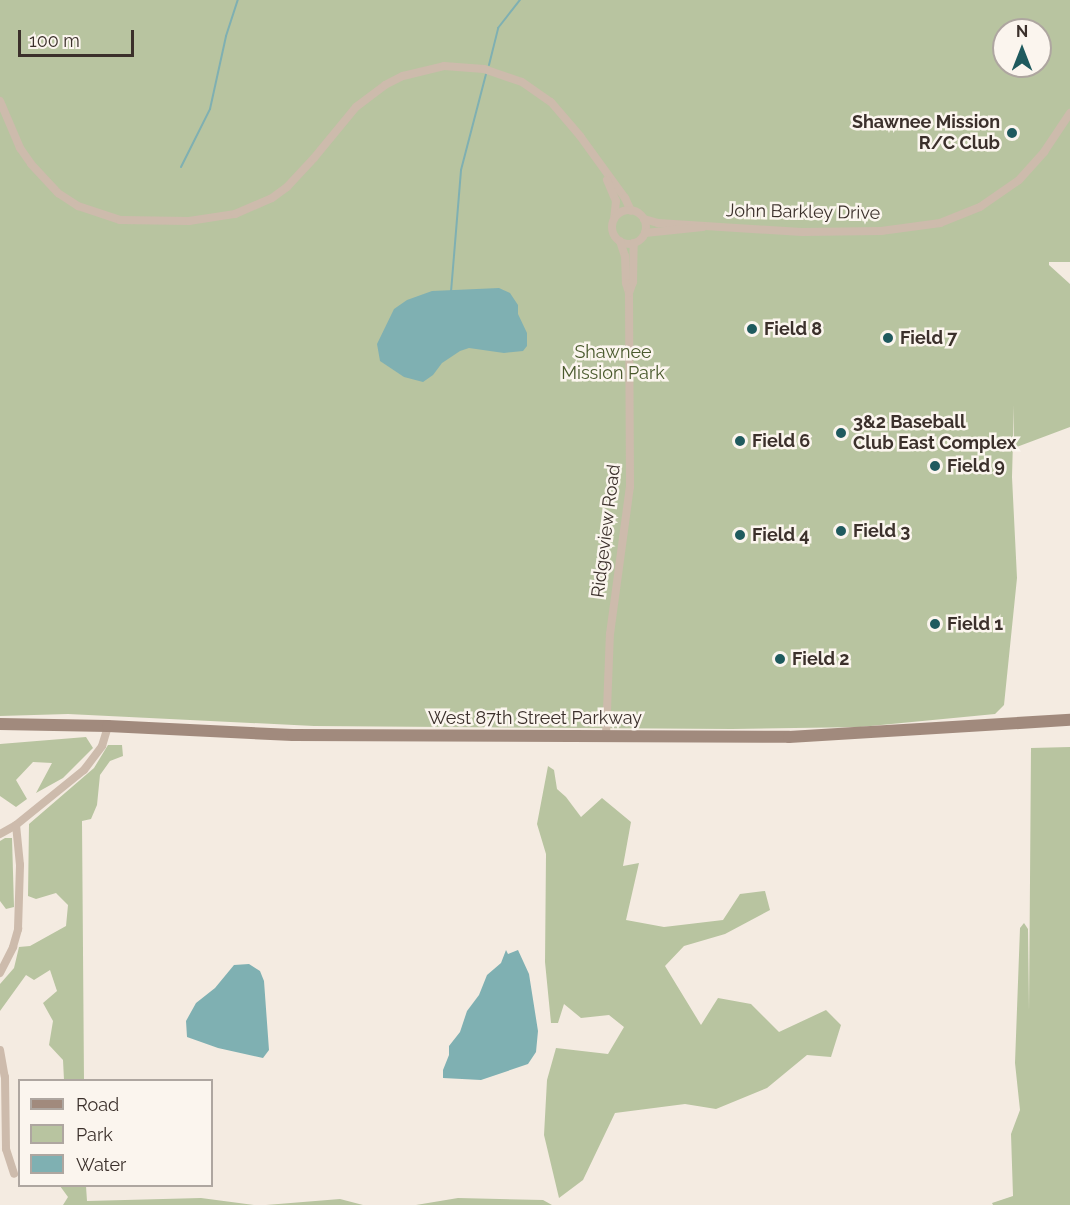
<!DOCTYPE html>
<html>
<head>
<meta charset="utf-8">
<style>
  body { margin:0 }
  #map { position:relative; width:1070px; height:1205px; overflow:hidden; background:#f4ebe1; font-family:Raleway,sans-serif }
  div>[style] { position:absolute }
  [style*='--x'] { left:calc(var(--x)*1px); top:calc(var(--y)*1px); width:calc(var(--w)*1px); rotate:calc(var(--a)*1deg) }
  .green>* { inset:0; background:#b8c4a0 }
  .water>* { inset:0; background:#7fb0b2 }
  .stream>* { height:2px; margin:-1px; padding:0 1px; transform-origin:1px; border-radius:1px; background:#7fb0b2 }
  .minor>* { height:8px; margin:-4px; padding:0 4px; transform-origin:4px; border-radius:4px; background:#cdbbac }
  .minor>.ring { margin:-4px; padding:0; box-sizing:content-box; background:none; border:8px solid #cdbbac; border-radius:50% }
  .secondary>* { height:12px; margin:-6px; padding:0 6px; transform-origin:6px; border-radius:6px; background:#a18a7d }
  .dots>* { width:16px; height:16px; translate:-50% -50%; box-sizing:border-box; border:3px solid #fbf5ee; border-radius:50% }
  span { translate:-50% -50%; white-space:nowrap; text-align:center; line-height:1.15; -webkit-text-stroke:5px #fbf5ee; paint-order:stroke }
  .poi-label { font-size:18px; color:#3b302b; font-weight:700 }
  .right { translate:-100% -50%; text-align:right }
  .left { translate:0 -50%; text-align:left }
  .street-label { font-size:18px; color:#3b302b }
  .park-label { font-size:18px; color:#4a5a2e }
  .legend { position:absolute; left:18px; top:1079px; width:195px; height:108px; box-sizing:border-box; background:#fbf5ee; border:2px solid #aea6a0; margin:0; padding:8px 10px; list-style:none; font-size:18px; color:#3b302b }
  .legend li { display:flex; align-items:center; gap:12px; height:30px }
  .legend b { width:30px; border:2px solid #aea6a0 }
  .north { position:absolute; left:992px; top:18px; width:60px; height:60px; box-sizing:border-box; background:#fbf5ee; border:2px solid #aea6a0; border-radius:50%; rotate:0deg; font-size:16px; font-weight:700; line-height:24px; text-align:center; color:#3b302b }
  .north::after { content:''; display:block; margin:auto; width:21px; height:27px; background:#1f5a5e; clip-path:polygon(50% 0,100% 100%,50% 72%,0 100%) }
  .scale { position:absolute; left:18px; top:30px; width:116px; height:27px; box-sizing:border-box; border:3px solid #3b302b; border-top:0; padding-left:8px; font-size:18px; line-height:21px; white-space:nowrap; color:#3b302b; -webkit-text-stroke:4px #fbf5ee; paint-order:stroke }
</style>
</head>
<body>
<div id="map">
  <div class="green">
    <div style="clip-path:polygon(evenodd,0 0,1070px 0,1070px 262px,1049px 262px,1049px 265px,1070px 284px,1070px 427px,1014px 448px,1014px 405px,1012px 477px,1017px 578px,1004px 705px,995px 714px,860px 727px,732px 729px,314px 726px,68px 714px,0 716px,0 0,1004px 30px,1040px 30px,1040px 66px,1004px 66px,1004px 30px)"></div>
    <div style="clip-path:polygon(86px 737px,93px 748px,63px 778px,36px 793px,52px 763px,33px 762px,16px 780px,27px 799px,16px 807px,0 796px,0 744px)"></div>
    <div style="clip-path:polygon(108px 745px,122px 745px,123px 756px,110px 761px,100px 775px,97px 805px,91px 819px,82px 821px,84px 1080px,64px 1080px,63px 1060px,49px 1045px,53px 1021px,43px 1003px,57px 991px,50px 970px,34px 980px,26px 975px,0 1011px,0 984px,14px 968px,19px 947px,30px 946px,66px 926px,68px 905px,56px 893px,36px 899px,28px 896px,29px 824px,94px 768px)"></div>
    <div style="clip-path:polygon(1070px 747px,1070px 1205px,993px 1205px,992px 1203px,1013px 1196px,1011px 1134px,1020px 1110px,1015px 1063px,1020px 928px,1024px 923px,1028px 929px,1029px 1011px,1031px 748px)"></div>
    <div style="clip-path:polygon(548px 766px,554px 770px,557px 789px,566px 797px,581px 817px,602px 798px,631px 822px,623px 866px,639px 863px,626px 920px,664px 927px,723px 920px,740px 894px,765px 891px,770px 910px,725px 934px,684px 946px,665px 966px,701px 1025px,718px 998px,751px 1004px,779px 1032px,826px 1010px,841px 1025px,831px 1057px,807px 1055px,767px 1088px,716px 1109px,685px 1104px,615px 1113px,583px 1180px,559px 1198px,544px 1135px,547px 1080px,556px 1048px,608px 1054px,624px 1027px,609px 1015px,581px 1018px,564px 1004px,558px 1023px,551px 1023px,545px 962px,546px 854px,537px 824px)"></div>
    <div style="clip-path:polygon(5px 838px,12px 838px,14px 907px,6px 909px,0 901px,0 841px)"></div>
    <div style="clip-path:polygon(60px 1186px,86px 1186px,87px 1201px,201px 1198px,254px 1205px,63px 1205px,68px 1197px)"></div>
    <div style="clip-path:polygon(458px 1198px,543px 1200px,552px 1205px,416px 1205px)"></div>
    <div style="clip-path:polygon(340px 1199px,363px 1205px,266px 1205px)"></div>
  </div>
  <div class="water">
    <div style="clip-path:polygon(499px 288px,510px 293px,518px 305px,518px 314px,527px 333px,527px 346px,523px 351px,504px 353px,469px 348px,460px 351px,442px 363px,433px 375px,423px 382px,404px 377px,380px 361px,377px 344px,394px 309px,407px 300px,432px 291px)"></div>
    <div style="clip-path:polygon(506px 950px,508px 954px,518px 950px,529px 974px,538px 1031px,536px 1052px,528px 1064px,481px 1080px,443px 1078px,443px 1070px,449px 1055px,449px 1046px,460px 1032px,467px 1011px,479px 995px,487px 975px,501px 963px)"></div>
    <div style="clip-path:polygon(249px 964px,260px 971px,264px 981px,269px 1050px,263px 1058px,218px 1048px,187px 1037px,186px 1021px,196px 1003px,215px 988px,234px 965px)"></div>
  </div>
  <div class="stream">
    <div style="--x:489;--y:65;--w:38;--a:-76"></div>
    <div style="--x:498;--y:28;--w:36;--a:-52"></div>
    <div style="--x:181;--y:167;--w:65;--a:-63.4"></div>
    <div style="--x:210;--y:109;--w:75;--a:-77.6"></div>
    <div style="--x:226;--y:36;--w:38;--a:-72"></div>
    <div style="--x:451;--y:292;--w:122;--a:-85.3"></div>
    <div style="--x:461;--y:170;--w:99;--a:-75.4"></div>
  </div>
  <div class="minor">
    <div style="--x:0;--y:101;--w:51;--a:66.9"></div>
    <div style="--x:20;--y:148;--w:19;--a:55"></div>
    <div style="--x:31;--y:164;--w:40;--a:47"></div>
    <div style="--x:58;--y:193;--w:24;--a:33"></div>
    <div style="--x:78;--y:206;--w:44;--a:18.4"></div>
    <div style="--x:120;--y:220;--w:69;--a:0.8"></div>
    <div style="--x:189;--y:221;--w:47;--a:-8.7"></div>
    <div style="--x:235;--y:214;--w:40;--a:-23.4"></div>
    <div style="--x:272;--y:198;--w:19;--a:-36"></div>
    <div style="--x:287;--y:187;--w:40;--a:-47"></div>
    <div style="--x:314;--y:158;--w:66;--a:-50.5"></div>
    <div style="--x:356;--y:107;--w:36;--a:-37"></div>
    <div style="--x:385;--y:85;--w:20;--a:-27"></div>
    <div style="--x:403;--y:76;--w:42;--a:-13.7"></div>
    <div style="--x:444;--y:66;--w:40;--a:4.3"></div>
    <div style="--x:484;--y:69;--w:40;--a:18.9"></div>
    <div style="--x:522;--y:82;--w:35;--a:35"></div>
    <div style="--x:551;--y:102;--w:45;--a:49.5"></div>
    <div style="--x:580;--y:136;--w:77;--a:54"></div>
    <div style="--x:625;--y:198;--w:14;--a:65"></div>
    <div style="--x:607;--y:180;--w:23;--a:67"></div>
    <div style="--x:616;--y:201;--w:18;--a:96"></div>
    <div class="ring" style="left:612px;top:210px;width:26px;height:26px"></div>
    <div style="--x:644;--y:219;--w:15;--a:16"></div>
    <div style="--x:658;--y:223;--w:144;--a:3.6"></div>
    <div style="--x:802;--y:232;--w:79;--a:-0.7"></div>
    <div style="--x:881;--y:231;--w:60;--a:-7.7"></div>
    <div style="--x:940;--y:223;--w:43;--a:-21.8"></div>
    <div style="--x:980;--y:207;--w:47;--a:-34.7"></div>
    <div style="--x:1019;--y:180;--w:38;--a:-48"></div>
    <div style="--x:1044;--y:152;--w:47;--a:-56.3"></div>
    <div style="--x:645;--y:233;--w:58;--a:-5.9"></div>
    <div style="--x:620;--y:241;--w:16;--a:72"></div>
    <div style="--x:625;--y:256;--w:27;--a:88"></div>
    <div style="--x:626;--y:283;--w:10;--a:73"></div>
    <div style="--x:606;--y:736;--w:102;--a:-87.8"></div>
    <div style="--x:610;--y:634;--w:148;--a:-82.3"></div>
    <div style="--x:630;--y:487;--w:194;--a:-90.3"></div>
    <div style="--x:629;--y:293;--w:12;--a:-70"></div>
    <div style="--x:633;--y:282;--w:39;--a:-89"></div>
    <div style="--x:0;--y:834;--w:18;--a:-29"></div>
    <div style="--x:16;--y:825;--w:87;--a:-39"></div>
    <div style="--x:84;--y:770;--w:30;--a:-53"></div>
    <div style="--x:102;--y:746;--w:21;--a:-73"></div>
    <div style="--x:0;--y:973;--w:29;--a:-63"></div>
    <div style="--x:13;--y:947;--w:19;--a:-74"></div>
    <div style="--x:18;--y:929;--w:64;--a:-88.2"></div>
    <div style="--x:20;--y:865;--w:40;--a:-95.7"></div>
    <div style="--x:0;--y:1050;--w:27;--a:80"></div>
    <div style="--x:5;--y:1077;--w:72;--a:89.2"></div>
    <div style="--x:6;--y:1149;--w:26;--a:72"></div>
  </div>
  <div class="secondary">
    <div style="--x:0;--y:724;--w:108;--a:1.1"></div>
    <div style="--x:108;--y:726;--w:185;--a:2.8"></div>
    <div style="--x:293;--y:735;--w:496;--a:0.2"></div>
    <div style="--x:789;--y:737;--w:282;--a:-3.5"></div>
  </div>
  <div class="dots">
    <div style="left:1012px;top:133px;background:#1f5a5e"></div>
    <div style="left:752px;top:329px;background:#1f5a5e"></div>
    <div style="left:888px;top:338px;background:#1f5a5e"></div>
    <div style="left:841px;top:433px;background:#1f5a5e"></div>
    <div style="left:740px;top:441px;background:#1f5a5e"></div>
    <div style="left:935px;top:466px;background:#1f5a5e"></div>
    <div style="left:841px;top:531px;background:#1f5a5e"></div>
    <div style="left:740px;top:535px;background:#1f5a5e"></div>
    <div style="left:935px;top:624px;background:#1f5a5e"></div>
    <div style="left:780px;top:659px;background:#1f5a5e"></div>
  </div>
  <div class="poi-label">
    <span class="right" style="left:1000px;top:133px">Shawnee Mission<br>R/C Club</span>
    <span class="left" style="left:764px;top:329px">Field 8</span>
    <span class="left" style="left:900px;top:338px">Field 7</span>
    <span class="left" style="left:853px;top:433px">3&amp;2 Baseball<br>Club East Complex</span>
    <span class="left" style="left:752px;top:441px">Field 6</span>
    <span class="left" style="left:947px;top:466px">Field 9</span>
    <span class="left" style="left:853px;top:531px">Field 3</span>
    <span class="left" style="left:752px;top:535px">Field 4</span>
    <span class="left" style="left:947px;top:624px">Field 1</span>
    <span class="left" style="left:792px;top:659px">Field 2</span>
  </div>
  <div class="street-label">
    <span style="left:803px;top:212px;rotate:1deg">John Barkley Drive</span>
    <span style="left:606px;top:531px;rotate:-83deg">Ridgeview Road</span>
    <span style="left:535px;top:718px">West 87th Street Parkway</span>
  </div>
  <div class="park-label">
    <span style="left:613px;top:363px">Shawnee<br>Mission Park</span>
  </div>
  <ul class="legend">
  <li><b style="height:8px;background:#a18a7d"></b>Road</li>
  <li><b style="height:16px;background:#b8c4a0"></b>Park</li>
  <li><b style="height:16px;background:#7fb0b2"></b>Water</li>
  </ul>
  <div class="north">N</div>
  <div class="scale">100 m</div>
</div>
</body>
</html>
